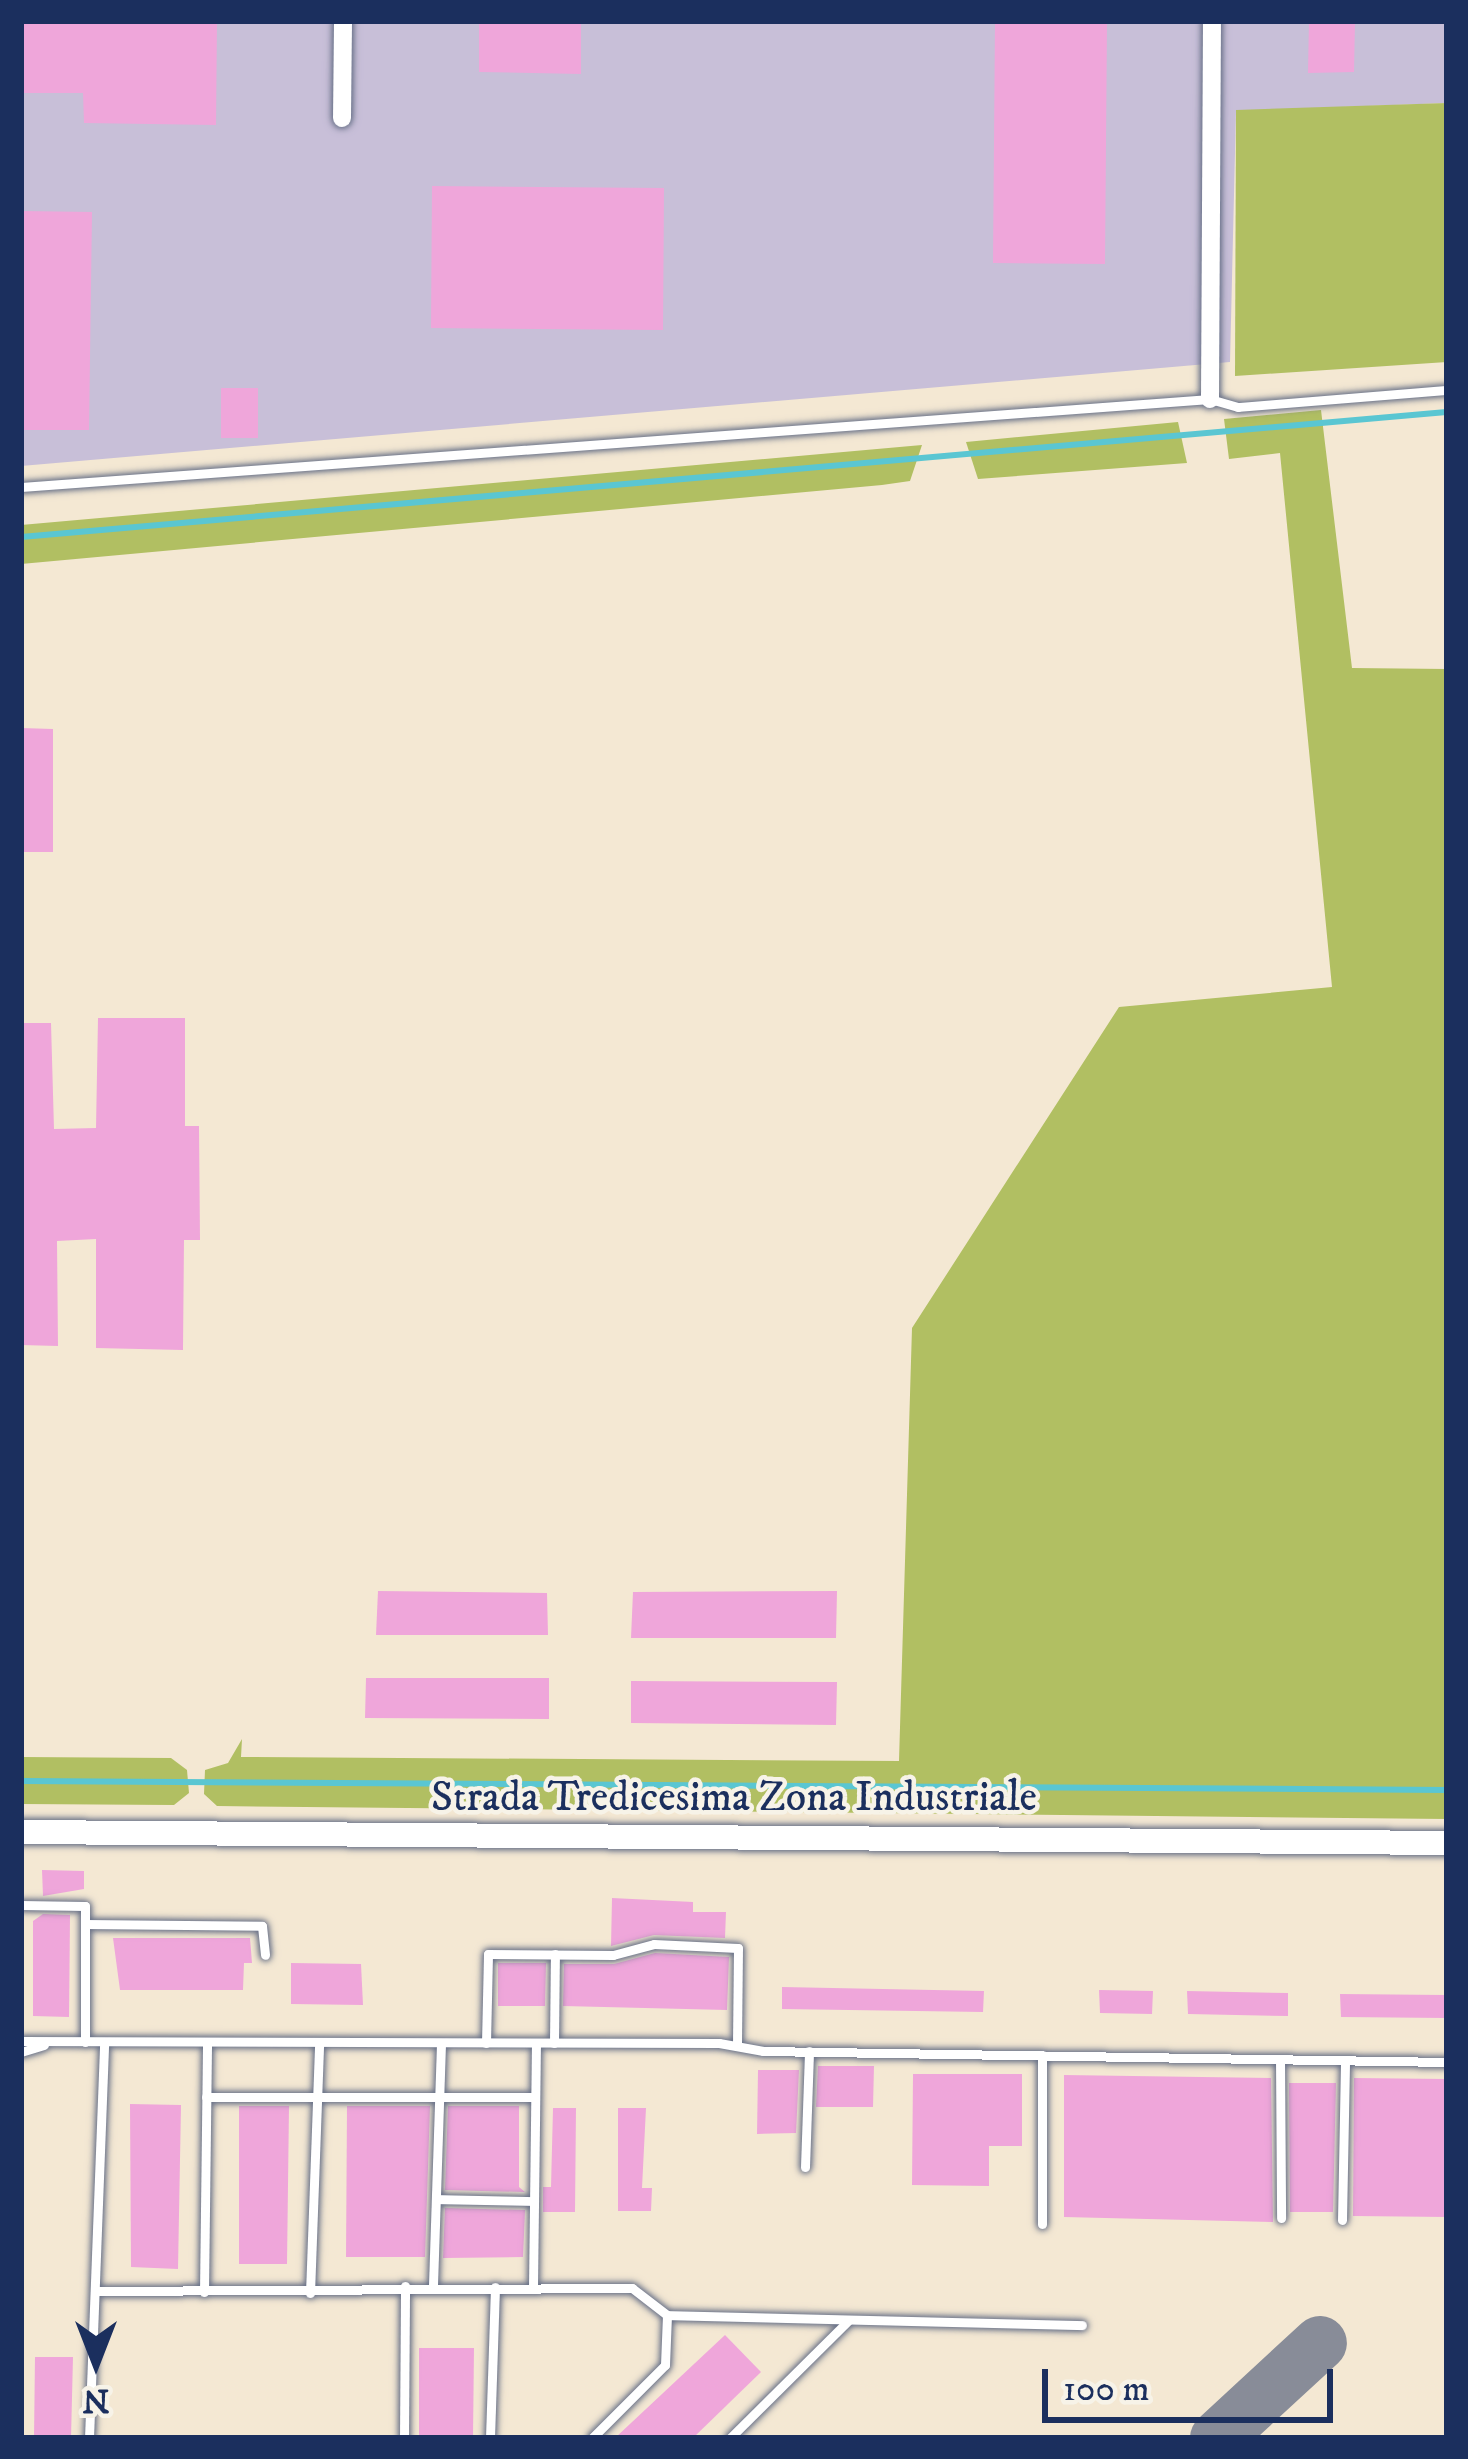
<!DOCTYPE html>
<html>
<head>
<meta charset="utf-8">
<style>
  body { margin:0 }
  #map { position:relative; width:1468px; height:2459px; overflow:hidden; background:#f4e8d3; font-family:"IM FELL DW Pica",serif }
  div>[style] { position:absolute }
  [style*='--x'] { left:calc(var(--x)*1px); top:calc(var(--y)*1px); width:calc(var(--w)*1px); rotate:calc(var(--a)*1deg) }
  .industrial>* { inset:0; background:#c8bfd8 }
  .green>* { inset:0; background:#b1bf62 }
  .stream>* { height:6px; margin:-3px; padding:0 3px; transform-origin:3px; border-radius:3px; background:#5ac6d2 }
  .taxiway>* { height:54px; margin:-27px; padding:0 27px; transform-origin:27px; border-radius:27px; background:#888c98 }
  .building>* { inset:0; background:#efa6da }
  .roads { filter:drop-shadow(0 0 3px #677087) drop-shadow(0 0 3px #677087) }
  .service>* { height:9px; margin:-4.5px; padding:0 4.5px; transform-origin:4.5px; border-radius:4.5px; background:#fff }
  .minor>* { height:18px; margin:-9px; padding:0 9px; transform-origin:9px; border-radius:9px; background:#fff }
  .tertiary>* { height:24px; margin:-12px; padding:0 12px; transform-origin:12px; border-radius:12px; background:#fff }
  span { translate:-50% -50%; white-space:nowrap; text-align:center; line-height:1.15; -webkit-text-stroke:9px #f7f3e8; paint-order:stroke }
  .street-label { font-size:42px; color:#1b2f5e }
  .frame { position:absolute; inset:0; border:24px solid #1b2f5e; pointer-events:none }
  .north { position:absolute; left:36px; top:2303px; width:120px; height:120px; -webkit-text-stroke:9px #f7f3e8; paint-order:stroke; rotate:180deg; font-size:33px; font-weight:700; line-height:48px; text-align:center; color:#1b2f5e }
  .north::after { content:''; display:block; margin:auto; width:42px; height:54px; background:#1b2f5e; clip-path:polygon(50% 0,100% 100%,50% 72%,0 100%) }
  .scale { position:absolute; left:1042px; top:2369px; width:291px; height:54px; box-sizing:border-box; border:6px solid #1b2f5e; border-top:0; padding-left:15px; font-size:36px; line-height:42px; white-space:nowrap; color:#1b2f5e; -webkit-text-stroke:9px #f7f3e8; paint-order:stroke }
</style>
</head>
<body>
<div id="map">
  <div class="industrial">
    <div style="clip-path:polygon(21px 21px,1447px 21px,1447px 103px,1236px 111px,1230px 362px,21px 466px)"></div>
  </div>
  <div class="green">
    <div style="clip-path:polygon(1447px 103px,1447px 362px,1235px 376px,1236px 110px)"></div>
    <div style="clip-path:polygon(1321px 410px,1352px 668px,1447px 669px,1447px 1819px,217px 1806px,204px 1794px,205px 1770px,228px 1763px,242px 1739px,241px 1757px,899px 1761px,912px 1328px,1119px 1007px,1332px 987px,1280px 453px,1229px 459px,1224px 419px)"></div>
    <div style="clip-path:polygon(1178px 422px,1187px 463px,978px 479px,966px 442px)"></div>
    <div style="clip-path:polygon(922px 445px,910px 481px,882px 485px,21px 564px,21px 525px)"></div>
    <div style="clip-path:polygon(21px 1757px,171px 1758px,187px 1770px,189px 1793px,174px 1805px,21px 1804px)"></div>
  </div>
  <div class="stream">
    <div style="--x:21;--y:537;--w:1431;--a:-5.01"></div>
    <div style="--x:21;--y:1781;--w:1426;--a:0.36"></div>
  </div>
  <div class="taxiway">
    <div style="--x:1217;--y:2438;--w:140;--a:-42.7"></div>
  </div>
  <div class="building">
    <div style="clip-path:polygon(21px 21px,217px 21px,216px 125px,84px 123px,83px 93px,21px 93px)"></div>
    <div style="clip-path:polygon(479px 21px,581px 21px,581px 74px,479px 72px)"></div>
    <div style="clip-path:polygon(995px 21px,1107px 21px,1105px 264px,993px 263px)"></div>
    <div style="clip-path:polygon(1309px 21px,1355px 21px,1354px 72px,1308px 73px)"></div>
    <div style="clip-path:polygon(432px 186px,664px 188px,663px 330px,431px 328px)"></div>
    <div style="clip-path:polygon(21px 211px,92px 212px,89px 430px,21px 430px)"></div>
    <div style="clip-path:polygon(221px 388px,258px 388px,258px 438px,221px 438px)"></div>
    <div style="clip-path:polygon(21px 728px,53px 729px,53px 852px,21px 852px)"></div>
    <div style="clip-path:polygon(98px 1018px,185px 1018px,185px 1126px,199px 1126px,200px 1240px,184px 1240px,183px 1350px,96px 1348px,96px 1239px,57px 1241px,58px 1346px,21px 1345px,21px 1023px,51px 1023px,54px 1129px,96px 1128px)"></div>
    <div style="clip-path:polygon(378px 1591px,547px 1593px,548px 1635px,376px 1635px)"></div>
    <div style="clip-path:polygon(837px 1591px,836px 1638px,631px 1638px,633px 1592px)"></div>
    <div style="clip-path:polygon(366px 1678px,549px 1678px,549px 1719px,365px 1718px)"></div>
    <div style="clip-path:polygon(631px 1681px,837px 1682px,836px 1725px,631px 1723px)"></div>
    <div style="clip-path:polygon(42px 1870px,84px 1871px,84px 1889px,43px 1896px)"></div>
    <div style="clip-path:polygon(612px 1898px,693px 1902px,693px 1912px,726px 1912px,725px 1938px,654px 1935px,611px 1946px)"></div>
    <div style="clip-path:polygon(43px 1914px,70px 1915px,69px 2017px,33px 2016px,33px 1921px)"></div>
    <div style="clip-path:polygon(113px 1938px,250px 1938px,252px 1963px,244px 1963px,243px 1990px,120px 1990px)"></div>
    <div style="clip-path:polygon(655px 1953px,729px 1957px,727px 2010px,563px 2006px,564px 1964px,614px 1964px)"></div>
    <div style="clip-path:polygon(291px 1963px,361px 1964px,363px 2005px,291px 2004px)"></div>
    <div style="clip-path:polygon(498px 1963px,546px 1963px,545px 2006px,498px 2006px)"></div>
    <div style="clip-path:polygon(782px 1987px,984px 1991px,983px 2012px,782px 2009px)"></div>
    <div style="clip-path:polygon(1099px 1990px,1153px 1991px,1152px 2014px,1100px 2013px)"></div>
    <div style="clip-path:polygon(1187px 1991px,1288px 1993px,1288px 2016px,1188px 2014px)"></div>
    <div style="clip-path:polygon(1340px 1994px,1445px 1995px,1446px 2018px,1341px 2017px)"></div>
    <div style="clip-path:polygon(818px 2066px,874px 2066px,873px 2107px,816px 2107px)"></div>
    <div style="clip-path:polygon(758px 2070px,799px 2070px,796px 2133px,757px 2134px)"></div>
    <div style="clip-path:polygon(913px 2074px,1022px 2074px,1022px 2146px,989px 2146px,989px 2186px,912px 2185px)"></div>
    <div style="clip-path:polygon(1064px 2075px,1271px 2078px,1273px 2222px,1064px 2217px)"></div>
    <div style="clip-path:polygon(1354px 2078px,1447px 2079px,1447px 2217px,1353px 2216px)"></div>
    <div style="clip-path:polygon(1289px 2083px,1336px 2083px,1333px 2212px,1290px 2212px)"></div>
    <div style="clip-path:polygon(130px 2104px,181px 2105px,178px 2269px,131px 2267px)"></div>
    <div style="clip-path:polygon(239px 2106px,289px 2106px,287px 2264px,239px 2264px)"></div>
    <div style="clip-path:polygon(347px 2106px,430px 2106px,425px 2257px,346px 2257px)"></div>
    <div style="clip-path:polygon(448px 2106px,519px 2106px,519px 2187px,525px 2192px,445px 2190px)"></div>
    <div style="clip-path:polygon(553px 2108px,576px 2108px,575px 2212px,543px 2212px,543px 2187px,551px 2187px)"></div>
    <div style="clip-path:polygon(618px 2108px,646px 2108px,642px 2188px,652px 2188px,651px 2211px,618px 2211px)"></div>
    <div style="clip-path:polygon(445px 2208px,525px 2210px,523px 2257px,443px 2258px)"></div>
    <div style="clip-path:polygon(725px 2335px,761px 2372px,693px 2438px,615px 2438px)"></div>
    <div style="clip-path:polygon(419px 2348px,474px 2348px,473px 2438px,419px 2438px)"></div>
    <div style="clip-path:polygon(35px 2357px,73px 2357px,71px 2438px,34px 2438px)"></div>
  </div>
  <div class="roads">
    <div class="service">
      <div style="--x:21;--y:487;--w:1192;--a:-4.23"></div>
      <div style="--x:1210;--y:399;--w:29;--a:16"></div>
      <div style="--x:1238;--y:407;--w:210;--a:-4.7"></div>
      <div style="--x:21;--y:1905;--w:64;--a:0.9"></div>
      <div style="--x:85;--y:1906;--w:136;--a:90"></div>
      <div style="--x:85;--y:1924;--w:177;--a:0.6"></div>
      <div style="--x:262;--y:1926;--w:29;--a:84"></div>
      <div style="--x:21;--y:2041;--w:698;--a:0.16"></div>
      <div style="--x:719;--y:2043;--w:45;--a:10.3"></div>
      <div style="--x:763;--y:2051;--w:684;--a:0.92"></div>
      <div style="--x:486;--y:2043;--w:89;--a:-88.7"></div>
      <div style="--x:488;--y:1954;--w:125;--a:0.5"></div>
      <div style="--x:613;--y:1955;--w:42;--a:-15"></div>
      <div style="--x:654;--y:1944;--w:84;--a:2.7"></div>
      <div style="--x:738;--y:1948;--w:98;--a:90.6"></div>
      <div style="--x:554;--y:2043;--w:89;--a:-89.4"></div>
      <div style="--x:21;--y:2052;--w:24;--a:-17"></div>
      <div style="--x:1042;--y:2055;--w:169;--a:90"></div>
      <div style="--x:1280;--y:2059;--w:159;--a:89.6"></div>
      <div style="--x:206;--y:2097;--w:329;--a:0"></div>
      <div style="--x:805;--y:2167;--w:116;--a:-88"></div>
      <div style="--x:436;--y:2199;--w:97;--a:1.2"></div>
      <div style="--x:1342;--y:2220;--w:160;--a:-88.9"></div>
      <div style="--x:433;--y:2285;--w:242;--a:-88.1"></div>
      <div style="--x:533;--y:2287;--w:244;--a:-89.3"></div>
      <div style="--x:95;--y:2291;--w:537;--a:-0.32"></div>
      <div style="--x:632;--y:2288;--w:44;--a:37.6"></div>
      <div style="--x:204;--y:2292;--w:250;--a:-89.3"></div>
      <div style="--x:310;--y:2293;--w:251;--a:-87.9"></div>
      <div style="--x:89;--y:2438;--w:396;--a:-87.8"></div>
      <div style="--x:404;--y:2438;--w:152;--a:-89.6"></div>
      <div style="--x:490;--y:2438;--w:151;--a:-88.1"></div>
      <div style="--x:592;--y:2438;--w:103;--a:-45"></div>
      <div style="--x:665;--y:2365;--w:50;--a:-87.7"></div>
      <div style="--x:667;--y:2315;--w:415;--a:1.4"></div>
      <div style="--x:730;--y:2438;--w:166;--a:-44.8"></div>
    </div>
    <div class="minor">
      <div style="--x:342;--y:118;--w:97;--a:-89.4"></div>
      <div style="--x:1210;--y:399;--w:378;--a:-89.7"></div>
    </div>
    <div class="tertiary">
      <div style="--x:21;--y:1832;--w:1426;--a:0.44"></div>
    </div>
  </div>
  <div class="street-label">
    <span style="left:734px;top:1798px">Strada Tredicesima Zona Industriale</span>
  </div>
  <div class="frame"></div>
  <div class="north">N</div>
  <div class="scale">100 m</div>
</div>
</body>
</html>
